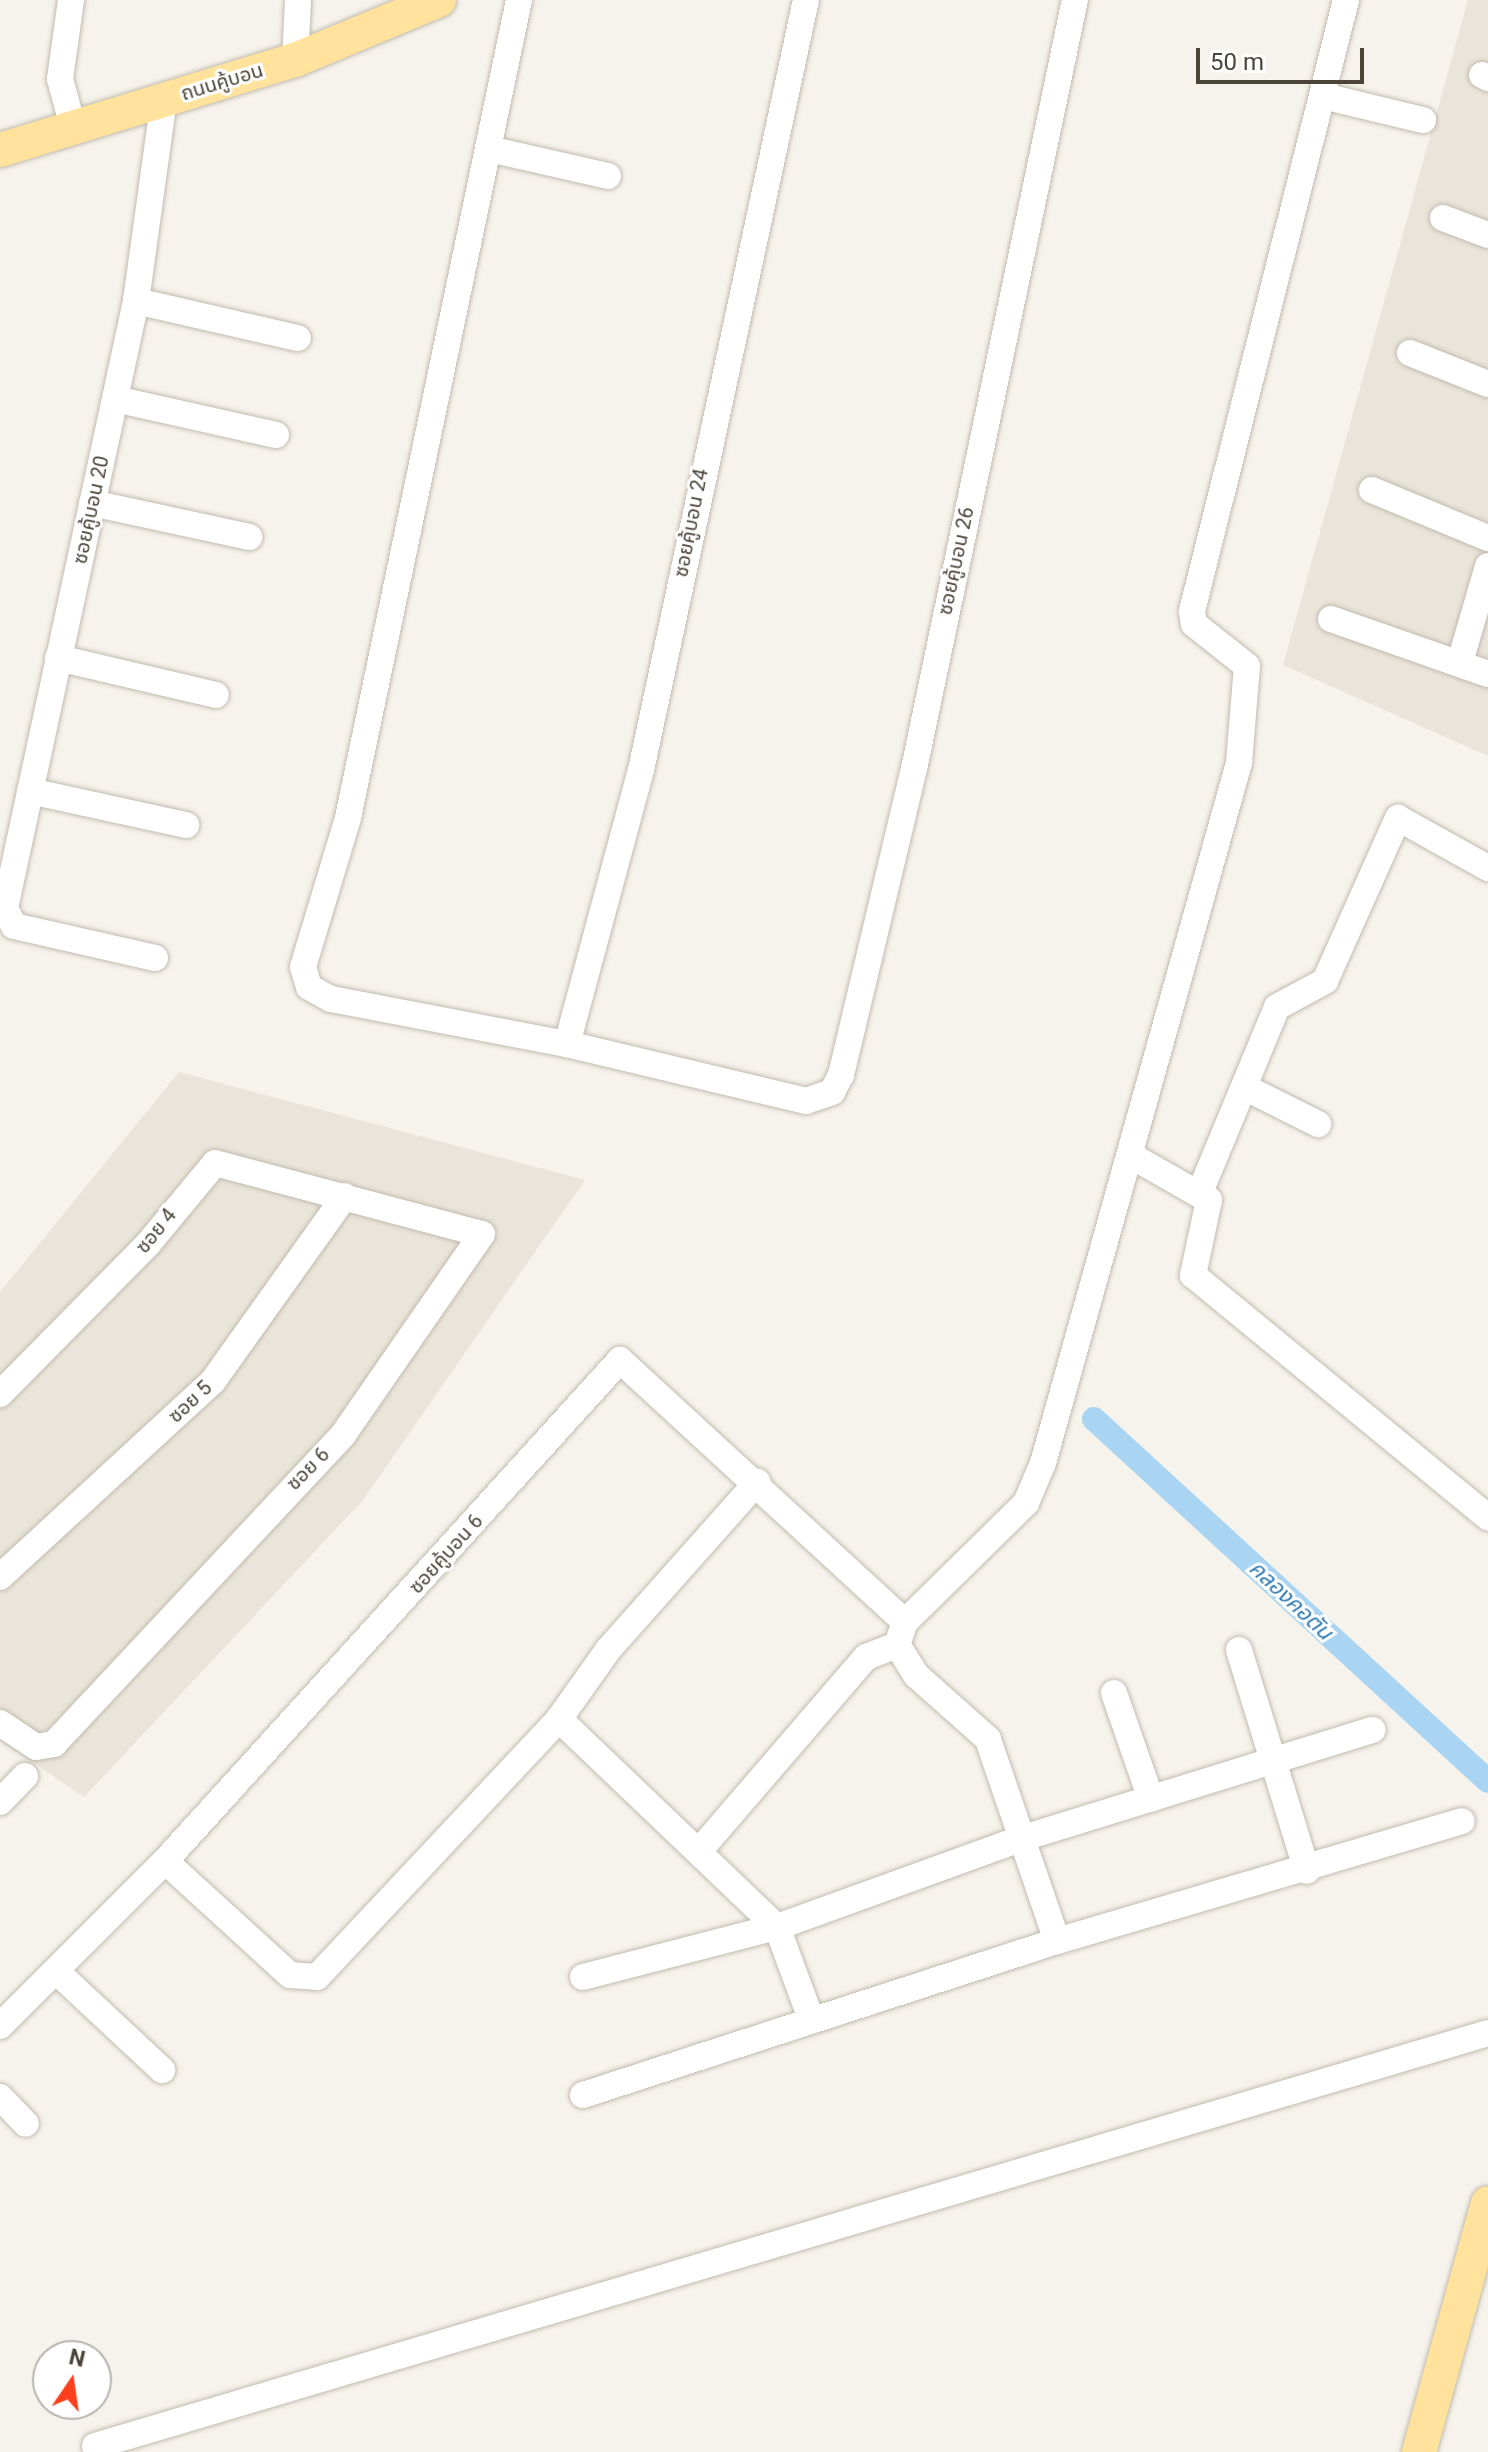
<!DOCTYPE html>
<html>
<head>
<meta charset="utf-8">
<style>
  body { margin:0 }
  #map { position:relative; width:1488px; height:2452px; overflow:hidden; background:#f6f3ec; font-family:Roboto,"Noto Sans Thai",sans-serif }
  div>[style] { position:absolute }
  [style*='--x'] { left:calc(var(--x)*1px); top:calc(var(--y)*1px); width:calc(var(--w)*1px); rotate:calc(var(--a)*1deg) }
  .residential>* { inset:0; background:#eae5da }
  .canal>* { height:24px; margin:-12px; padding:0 12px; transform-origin:12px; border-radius:12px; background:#a9d4f2 }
  .roads { filter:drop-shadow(0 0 2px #c2bbae) drop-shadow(0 0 2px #c2bbae) }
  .minor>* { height:26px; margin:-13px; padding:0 13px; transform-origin:13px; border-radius:13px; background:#fff }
  .major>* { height:34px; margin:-17px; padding:0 17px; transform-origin:17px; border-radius:17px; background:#ffe39c }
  span { translate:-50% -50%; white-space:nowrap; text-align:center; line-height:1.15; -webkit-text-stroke:6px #fff; paint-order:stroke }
  .street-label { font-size:20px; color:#4b4439 }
  .water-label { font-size:22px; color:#2e7ab2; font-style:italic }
  .north { position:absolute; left:32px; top:2340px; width:80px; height:80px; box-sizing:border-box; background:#fff; border:2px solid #b7b4b0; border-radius:50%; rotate:13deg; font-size:22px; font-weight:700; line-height:32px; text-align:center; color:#4b4439 }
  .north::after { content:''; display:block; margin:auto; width:28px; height:36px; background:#fc3f1d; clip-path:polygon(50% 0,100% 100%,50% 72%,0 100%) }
  .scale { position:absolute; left:1196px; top:48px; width:168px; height:36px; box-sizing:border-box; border:4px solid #4b4439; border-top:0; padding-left:10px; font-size:24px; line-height:28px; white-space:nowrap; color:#4b4439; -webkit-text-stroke:6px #fff; paint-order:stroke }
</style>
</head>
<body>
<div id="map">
  <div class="residential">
    <div style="clip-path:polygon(1468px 0,1488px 0,1488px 756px,1283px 665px)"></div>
    <div style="clip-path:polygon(179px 1072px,585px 1180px,363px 1500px,84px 1797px,0 1740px,0 1292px)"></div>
  </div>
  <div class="canal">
    <div style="--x:1094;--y:1419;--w:535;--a:42.58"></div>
  </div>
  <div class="roads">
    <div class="minor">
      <div style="--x:71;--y:0;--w:80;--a:97.9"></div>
      <div style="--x:60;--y:79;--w:50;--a:74.8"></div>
      <div style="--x:519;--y:0;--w:836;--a:101.81"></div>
      <div style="--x:348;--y:818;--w:156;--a:106.8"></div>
      <div style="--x:303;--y:967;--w:21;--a:73"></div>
      <div style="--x:309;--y:987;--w:25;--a:29"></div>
      <div style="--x:331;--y:999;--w:240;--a:10.8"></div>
      <div style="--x:567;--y:1044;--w:246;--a:13.4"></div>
      <div style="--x:806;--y:1101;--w:28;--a:-19"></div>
      <div style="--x:832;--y:1092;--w:19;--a:-62"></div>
      <div style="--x:841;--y:1075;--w:315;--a:-76.6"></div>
      <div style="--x:914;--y:769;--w:786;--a:-78.18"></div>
      <div style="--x:295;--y:60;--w:60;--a:-87.1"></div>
      <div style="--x:1482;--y:75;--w:7;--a:27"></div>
      <div style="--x:1323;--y:96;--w:103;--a:13.5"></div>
      <div style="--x:489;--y:149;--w:122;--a:12.8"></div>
      <div style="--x:1443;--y:218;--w:48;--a:20.7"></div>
      <div style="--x:136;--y:301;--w:166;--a:12.9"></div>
      <div style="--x:1410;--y:353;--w:84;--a:21.7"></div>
      <div style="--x:115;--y:399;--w:165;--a:12.6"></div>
      <div style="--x:1372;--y:490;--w:126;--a:22.5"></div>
      <div style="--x:92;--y:503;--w:161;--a:12.2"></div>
      <div style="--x:1331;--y:619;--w:166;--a:19.3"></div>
      <div style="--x:58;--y:658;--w:162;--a:13.2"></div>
      <div style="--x:1460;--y:662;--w:100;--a:-73.7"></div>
      <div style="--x:30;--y:791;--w:160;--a:12.3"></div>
      <div style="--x:155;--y:958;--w:145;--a:-167.2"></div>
      <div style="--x:14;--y:926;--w:20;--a:-117"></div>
      <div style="--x:5;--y:908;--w:621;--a:-77.82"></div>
      <div style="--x:136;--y:301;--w:203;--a:-82.1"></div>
      <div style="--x:567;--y:1044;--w:284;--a:-74.9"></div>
      <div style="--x:641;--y:770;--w:787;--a:-77.91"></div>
      <div style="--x:1244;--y:1087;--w:83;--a:26.6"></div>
      <div style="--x:1130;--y:1155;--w:91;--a:29.7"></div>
      <div style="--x:1209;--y:1200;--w:77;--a:102"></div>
      <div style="--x:1193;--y:1275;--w:382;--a:39.4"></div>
      <div style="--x:1200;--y:1192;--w:200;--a:-67.4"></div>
      <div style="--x:1277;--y:1007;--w:55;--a:-28.4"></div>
      <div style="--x:1325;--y:981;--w:179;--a:-65.9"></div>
      <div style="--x:1398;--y:818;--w:103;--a:29.1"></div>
      <div style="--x:0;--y:1394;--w:211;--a:-45.4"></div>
      <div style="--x:148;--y:1244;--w:105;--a:-50.4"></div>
      <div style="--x:215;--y:1163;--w:276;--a:14.9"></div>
      <div style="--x:482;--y:1234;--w:244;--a:124.7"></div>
      <div style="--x:343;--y:1435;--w:423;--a:133.1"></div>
      <div style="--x:54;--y:1744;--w:18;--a:171"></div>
      <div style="--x:36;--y:1747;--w:43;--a:-146.3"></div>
      <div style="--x:0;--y:1577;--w:289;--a:-42.6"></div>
      <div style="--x:213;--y:1381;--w:227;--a:-54.5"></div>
      <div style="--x:1239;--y:1650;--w:231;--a:72.9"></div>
      <div style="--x:1114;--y:1693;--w:112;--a:70.8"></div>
      <div style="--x:559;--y:1719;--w:301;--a:43.7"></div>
      <div style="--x:777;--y:1927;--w:98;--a:69.7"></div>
      <div style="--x:0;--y:1802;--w:36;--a:-46"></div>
      <div style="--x:700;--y:1850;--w:255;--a:-49.3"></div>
      <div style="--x:866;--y:1657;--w:33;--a:-21"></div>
      <div style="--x:165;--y:1861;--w:169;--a:42.4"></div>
      <div style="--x:290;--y:1975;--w:27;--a:4"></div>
      <div style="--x:317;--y:1977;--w:354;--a:-46.8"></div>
      <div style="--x:559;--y:1719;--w:85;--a:-54.6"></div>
      <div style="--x:608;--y:1650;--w:225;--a:-48.4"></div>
      <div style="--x:1057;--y:1941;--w:213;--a:-108.9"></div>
      <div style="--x:988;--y:1739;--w:96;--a:-138.4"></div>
      <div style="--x:916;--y:1675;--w:36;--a:-122"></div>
      <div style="--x:897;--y:1645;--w:24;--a:-71"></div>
      <div style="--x:905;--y:1622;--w:170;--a:-44.5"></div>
      <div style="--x:1026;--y:1503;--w:43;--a:-67"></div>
      <div style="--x:1043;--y:1463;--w:727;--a:-74.36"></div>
      <div style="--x:1239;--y:763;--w:97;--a:-85.3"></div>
      <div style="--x:1247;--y:666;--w:68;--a:-141.6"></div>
      <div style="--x:1194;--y:624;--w:13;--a:-99"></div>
      <div style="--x:1192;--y:611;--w:630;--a:-75.85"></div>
      <div style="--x:57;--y:1972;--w:144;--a:43"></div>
      <div style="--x:583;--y:1977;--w:200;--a:-14.5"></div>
      <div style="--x:777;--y:1927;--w:258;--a:-19.9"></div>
      <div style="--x:1020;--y:1839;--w:369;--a:-17.2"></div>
      <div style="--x:0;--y:2026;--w:233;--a:-45"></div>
      <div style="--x:165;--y:1861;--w:677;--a:-47.75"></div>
      <div style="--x:620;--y:1360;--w:387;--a:42.6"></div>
      <div style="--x:583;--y:2095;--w:498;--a:-18"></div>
      <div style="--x:1057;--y:1941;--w:422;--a:-16.5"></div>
      <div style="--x:0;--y:2097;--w:37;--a:46"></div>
      <div style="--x:95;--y:2446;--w:1453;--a:-16.51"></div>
    </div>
    <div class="major">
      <div style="--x:0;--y:150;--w:308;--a:-17"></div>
      <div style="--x:295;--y:60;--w:156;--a:-22.6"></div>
      <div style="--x:1419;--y:2452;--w:258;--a:-74.5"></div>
    </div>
  </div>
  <div class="street-label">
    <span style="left:222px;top:82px;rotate:-17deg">ถนนคู้บอน</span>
    <span style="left:91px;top:510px;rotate:-78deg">ซอยคู้บอน 20</span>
    <span style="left:691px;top:523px;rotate:-79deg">ซอยคู้บอน 24</span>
    <span style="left:956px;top:561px;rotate:-78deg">ซอยคู้บอน 26</span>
    <span style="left:156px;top:1231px;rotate:-51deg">ซอย 4</span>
    <span style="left:190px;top:1402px;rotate:-43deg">ซอย 5</span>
    <span style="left:308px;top:1469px;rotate:-45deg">ซอย 6</span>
    <span style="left:446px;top:1554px;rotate:-48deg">ซอยคู้บอน 6</span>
  </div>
  <div class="water-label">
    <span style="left:1291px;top:1600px;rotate:43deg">คลองคอตัน</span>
  </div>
  <div class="north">N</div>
  <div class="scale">50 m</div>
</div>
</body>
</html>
